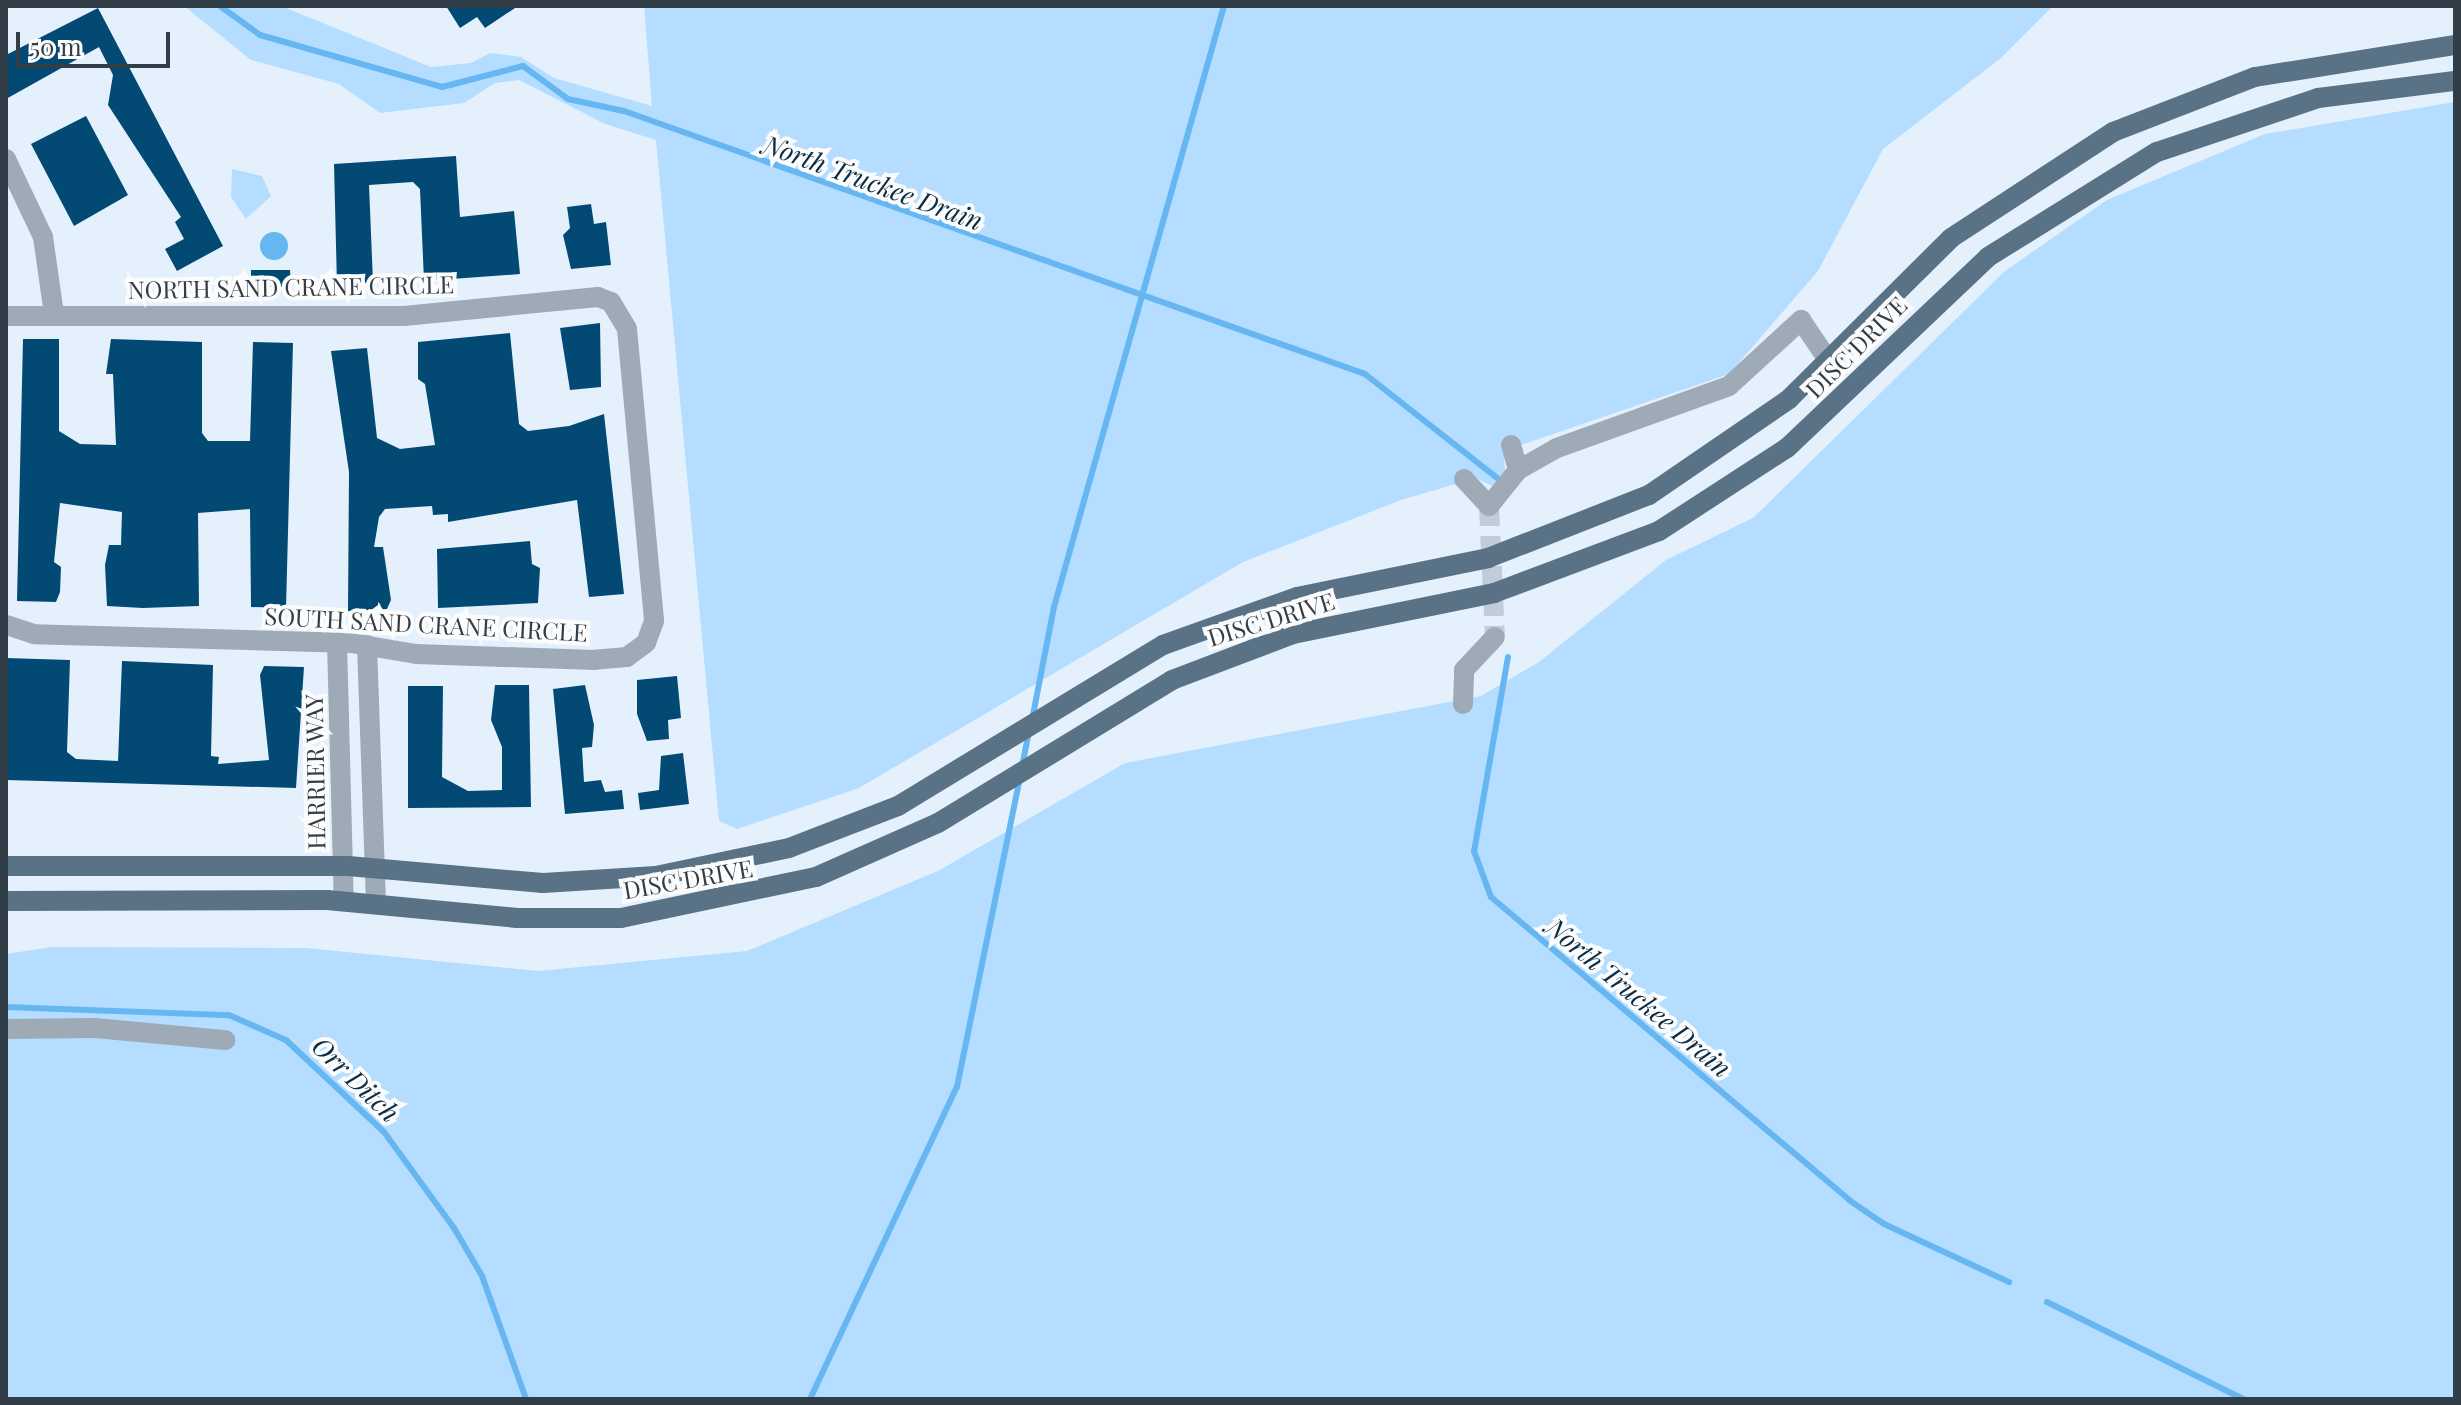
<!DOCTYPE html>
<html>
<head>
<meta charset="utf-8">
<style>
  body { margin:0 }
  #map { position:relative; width:2461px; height:1405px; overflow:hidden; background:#e4f1fc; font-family:"Playfair Display",serif }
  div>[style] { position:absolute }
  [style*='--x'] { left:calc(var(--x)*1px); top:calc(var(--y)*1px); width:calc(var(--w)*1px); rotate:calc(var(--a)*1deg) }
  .green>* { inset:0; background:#b4ddff }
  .water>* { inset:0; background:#66b6f2 }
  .round { border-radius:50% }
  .stream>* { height:6px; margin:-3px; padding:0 3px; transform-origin:3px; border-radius:3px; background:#66b6f2 }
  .building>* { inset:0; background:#024a74 }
  .minor-tunnel>* { height:20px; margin-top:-10px; transform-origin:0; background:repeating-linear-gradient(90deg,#c0cdd8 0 20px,transparent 0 30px) }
  .minor>* { height:20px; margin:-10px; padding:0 10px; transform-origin:10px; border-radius:10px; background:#9eabb6 }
  .major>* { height:20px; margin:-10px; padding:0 10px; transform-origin:10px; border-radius:10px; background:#5a7285 }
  span { translate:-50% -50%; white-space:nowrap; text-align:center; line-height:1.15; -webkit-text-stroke:8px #fcfcfc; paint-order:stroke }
  .street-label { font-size:24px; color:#313d47 }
  .water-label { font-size:26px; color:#0a2d45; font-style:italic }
  .frame { position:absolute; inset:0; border:8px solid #313d47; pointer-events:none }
  .scale { position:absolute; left:16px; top:32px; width:154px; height:36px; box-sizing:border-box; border:4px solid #313d47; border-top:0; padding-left:10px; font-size:24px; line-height:28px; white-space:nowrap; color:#313d47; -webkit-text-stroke:6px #fcfcfc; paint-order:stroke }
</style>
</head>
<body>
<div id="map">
  <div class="green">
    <div style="clip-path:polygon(184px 6px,281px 6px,431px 67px,471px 63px,490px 53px,521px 57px,554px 78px,652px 106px,644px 6px,2053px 6px,2001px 58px,1883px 149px,1818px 271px,1729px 374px,1521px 445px,1504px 454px,1505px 471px,1492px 486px,1476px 478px,1401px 500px,1243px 562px,859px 788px,737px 829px,719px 821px,656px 140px,605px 124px,519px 80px,495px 83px,464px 103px,380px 113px,339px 84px,251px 60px)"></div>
    <div style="clip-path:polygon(2455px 102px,2455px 1399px,6px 1399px,6px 954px,52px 947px,306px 948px,538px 971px,747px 951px,938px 871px,1125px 763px,1481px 696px,1539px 662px,1666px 560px,1753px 518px,2005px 271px,2107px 200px,2265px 134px)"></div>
    <div style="clip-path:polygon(232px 169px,262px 176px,271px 196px,246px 219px,231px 197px)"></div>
  </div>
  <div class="water">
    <div class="round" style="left:260px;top:232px;width:28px;height:28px"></div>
  </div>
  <div class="stream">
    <div style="--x:220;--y:6;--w:49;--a:35.9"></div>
    <div style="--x:260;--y:35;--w:189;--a:15.9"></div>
    <div style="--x:442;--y:87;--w:84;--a:-14.5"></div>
    <div style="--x:523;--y:66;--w:56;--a:36.3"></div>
    <div style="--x:568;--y:99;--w:57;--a:12.1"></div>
    <div style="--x:624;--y:111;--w:786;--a:19.54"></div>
    <div style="--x:1365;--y:374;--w:168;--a:38.2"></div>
    <div style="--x:1508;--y:657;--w:197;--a:99.9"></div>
    <div style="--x:1474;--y:851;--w:49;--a:69.7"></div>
    <div style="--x:1491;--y:897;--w:469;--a:40.2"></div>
    <div style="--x:1849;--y:1200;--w:42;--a:34.4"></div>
    <div style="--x:1884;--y:1224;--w:138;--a:24.9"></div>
    <div style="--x:1032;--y:720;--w:115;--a:-79"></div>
    <div style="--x:1054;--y:607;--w:625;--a:-74.21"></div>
    <div style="--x:1022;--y:767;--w:37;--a:-79"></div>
    <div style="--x:6;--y:1007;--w:223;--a:2.1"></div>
    <div style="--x:229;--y:1015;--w:62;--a:23.7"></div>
    <div style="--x:286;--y:1040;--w:134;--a:43.2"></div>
    <div style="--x:384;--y:1132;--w:119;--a:53.9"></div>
    <div style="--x:454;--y:1228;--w:56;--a:59.7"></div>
    <div style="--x:482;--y:1276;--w:131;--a:70.3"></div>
    <div style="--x:2047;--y:1302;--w:219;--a:26.3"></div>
    <div style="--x:810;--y:1399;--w:345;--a:-64.8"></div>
    <div style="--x:957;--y:1087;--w:315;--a:-78.5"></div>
  </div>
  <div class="building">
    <div style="clip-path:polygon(446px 6px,518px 6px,485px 28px,477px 17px,460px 28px)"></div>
    <div style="clip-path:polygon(98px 8px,223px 246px,177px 271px,165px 249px,184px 239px,175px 222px,181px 217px,108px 105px,113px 75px,99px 47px,6px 99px,6px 55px)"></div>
    <div style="clip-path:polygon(86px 116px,128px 195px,74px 226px,31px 144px)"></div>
    <div style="clip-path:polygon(456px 156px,460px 217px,514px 211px,520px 274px,424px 281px,420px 189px,413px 182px,369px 185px,373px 282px,337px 286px,334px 164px)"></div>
    <div style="clip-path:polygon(591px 204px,594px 224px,606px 222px,611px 265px,571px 269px,563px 235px,570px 228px,567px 207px)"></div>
    <div style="clip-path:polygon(251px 270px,290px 270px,291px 287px,251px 287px)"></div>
    <div style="clip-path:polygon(600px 323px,601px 387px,570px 390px,560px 328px)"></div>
    <div style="clip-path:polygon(510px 333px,519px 424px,528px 431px,569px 426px,604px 414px,624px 594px,589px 597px,577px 500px,448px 522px,448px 514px,433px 515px,432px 506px,385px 509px,379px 517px,374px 547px,383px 547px,391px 600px,387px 609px,348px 611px,349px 472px,331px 351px,367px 348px,377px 438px,400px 449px,435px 445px,425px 384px,418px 379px,418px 342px)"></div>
    <div style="clip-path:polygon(23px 339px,59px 339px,59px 431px,80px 444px,116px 445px,113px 374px,106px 374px,111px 339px,202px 342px,202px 433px,208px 441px,250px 441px,253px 342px,293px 343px,286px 608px,251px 607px,250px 509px,198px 513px,199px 606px,143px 608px,107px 606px,105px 565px,109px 545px,121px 545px,122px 512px,60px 503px,54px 562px,61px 567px,60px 592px,56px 602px,17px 601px)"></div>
    <div style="clip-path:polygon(530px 541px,532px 564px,540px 568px,538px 603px,438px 608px,437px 549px)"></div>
    <div style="clip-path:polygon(6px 658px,70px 660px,67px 752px,76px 759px,118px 761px,122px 661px,213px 665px,211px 756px,219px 757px,218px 764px,269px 760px,260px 675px,264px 666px,304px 667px,296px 788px,6px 780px)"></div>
    <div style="clip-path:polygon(677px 676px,681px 718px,668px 720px,669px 739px,647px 741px,637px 714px,637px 680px)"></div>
    <div style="clip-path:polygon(495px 685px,529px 685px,531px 807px,408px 808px,408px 686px,443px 686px,442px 777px,468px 791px,502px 790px,502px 747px,491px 720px)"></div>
    <div style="clip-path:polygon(585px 685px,594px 725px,592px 747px,582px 748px,584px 782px,601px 780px,605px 792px,622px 790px,624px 809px,565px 814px,553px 689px)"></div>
    <div style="clip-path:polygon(683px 753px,689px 804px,640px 810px,638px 793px,659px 790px,661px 756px)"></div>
  </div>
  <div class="minor-tunnel">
    <div style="--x:1489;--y:506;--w:131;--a:87.4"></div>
  </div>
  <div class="minor">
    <div style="--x:6;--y:159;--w:86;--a:64.6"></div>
    <div style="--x:43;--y:237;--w:78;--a:81.9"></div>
    <div style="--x:6;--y:316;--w:398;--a:0"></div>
    <div style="--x:404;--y:316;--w:195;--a:-5.6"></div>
    <div style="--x:598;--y:297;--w:14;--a:21"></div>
    <div style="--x:611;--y:302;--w:31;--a:59"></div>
    <div style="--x:627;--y:329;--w:293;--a:84.7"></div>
    <div style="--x:654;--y:621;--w:23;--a:110"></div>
    <div style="--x:646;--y:643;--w:24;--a:144"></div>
    <div style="--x:627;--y:657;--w:32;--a:175"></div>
    <div style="--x:595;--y:660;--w:179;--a:-178.1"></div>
    <div style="--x:416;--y:654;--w:66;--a:-170.4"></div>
    <div style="--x:351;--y:643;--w:317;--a:-178.4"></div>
    <div style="--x:34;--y:634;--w:29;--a:-162"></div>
    <div style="--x:1511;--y:445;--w:26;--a:74"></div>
    <div style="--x:1464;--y:479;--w:37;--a:47"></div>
    <div style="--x:1489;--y:506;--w:46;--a:-51.1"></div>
    <div style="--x:1518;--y:470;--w:45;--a:-29.4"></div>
    <div style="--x:1557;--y:448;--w:183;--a:-19.8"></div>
    <div style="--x:1729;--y:386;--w:98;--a:-42.5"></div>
    <div style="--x:1801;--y:320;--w:52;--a:56"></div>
    <div style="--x:337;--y:642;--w:259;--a:88.5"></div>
    <div style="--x:367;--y:645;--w:258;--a:88"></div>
    <div style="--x:1463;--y:704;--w:34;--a:-88"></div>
    <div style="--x:1464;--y:670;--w:45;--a:-46.8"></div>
    <div style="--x:6;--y:1029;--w:89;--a:-0.6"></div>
    <div style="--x:95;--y:1028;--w:131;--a:5.3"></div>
  </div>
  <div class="major">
    <div style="--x:6;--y:866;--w:342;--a:0"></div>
    <div style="--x:348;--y:866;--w:196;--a:5"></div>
    <div style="--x:543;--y:883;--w:113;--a:-3.5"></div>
    <div style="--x:656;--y:876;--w:136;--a:-11.9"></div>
    <div style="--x:789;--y:848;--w:117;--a:-21.1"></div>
    <div style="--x:898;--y:806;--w:310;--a:-31.3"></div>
    <div style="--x:1163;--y:645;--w:142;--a:-19.7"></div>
    <div style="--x:1297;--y:597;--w:195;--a:-11.5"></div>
    <div style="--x:1488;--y:558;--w:173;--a:-21.4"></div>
    <div style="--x:1649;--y:495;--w:170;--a:-34.4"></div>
    <div style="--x:1789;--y:399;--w:228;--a:-44.8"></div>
    <div style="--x:1951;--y:238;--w:194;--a:-33.2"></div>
    <div style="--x:2113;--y:132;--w:152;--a:-21.2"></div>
    <div style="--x:2255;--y:77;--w:203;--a:-9.1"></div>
    <div style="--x:6;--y:901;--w:321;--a:-0.2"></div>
    <div style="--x:327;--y:900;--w:191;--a:5.4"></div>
    <div style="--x:517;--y:918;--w:104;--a:0"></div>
    <div style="--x:621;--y:918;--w:199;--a:-11.9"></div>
    <div style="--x:816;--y:877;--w:133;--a:-23.9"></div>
    <div style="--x:938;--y:823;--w:274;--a:-31.4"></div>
    <div style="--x:1172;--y:680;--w:129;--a:-20.8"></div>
    <div style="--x:1293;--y:634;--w:205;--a:-11.5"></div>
    <div style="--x:1494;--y:593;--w:176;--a:-20.6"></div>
    <div style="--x:1659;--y:531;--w:153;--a:-33"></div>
    <div style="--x:1787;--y:448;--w:277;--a:-43.5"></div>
    <div style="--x:1988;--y:257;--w:199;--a:-31.9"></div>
    <div style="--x:2157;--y:152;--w:170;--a:-18.5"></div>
    <div style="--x:2318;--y:98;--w:138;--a:-7.1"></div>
  </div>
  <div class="street-label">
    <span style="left:291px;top:287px;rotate:-1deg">NORTH SAND CRANE CIRCLE</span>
    <span style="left:1856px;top:347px;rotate:-45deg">DISC DRIVE</span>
    <span style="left:1271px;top:619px;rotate:-17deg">DISC DRIVE</span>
    <span style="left:426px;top:624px;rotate:3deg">SOUTH SAND CRANE CIRCLE</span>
    <span style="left:315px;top:772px;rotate:-91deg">HARRIER WAY</span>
    <span style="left:688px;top:879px;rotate:-10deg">DISC DRIVE</span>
  </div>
  <div class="water-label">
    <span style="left:873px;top:182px;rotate:20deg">North Truckee Drain</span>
    <span style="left:1639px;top:997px;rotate:40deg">North Truckee Drain</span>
    <span style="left:356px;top:1079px;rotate:44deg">Orr Ditch</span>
  </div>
  <div class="frame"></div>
  <div class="scale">50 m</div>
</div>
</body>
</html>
